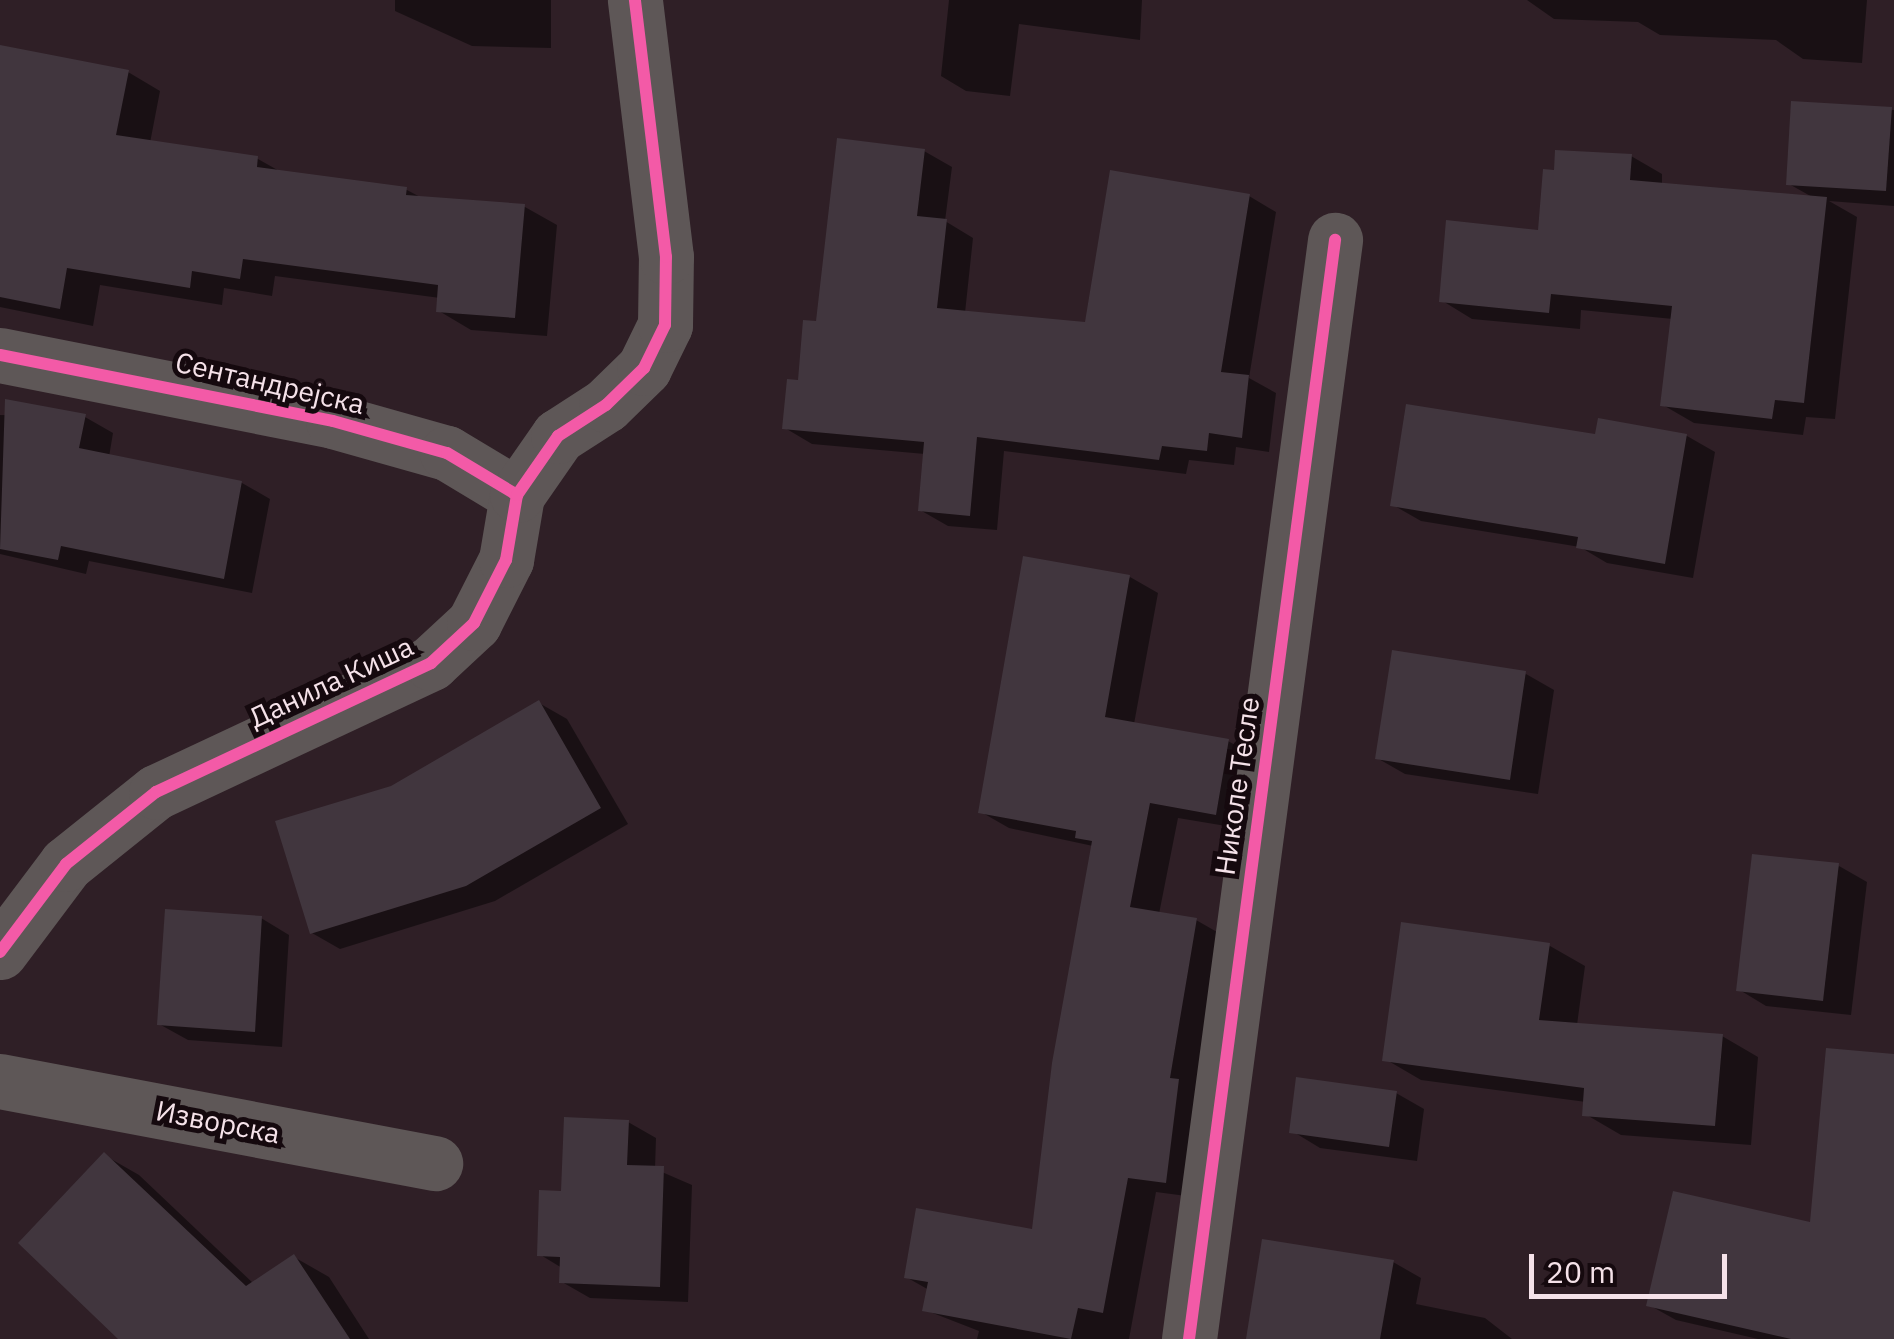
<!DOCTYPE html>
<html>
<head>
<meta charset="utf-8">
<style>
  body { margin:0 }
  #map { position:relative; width:1894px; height:1339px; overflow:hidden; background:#2f1f26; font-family:"IBM Plex Sans",sans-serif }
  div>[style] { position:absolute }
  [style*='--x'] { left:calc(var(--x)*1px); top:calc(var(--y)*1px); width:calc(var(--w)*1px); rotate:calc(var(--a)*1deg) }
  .shadow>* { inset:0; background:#0007 }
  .building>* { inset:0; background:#41363e }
  .street>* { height:55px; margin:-27.5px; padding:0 27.5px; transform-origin:27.5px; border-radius:27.5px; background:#5e5757 }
  .cycleway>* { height:12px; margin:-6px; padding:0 6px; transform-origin:6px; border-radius:6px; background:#f35aa7 }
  span { translate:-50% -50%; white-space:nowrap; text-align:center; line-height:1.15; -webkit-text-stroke:10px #15090e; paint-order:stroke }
  .street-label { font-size:28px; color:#f5e2e9 }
  .scale { position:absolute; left:1529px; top:1254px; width:198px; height:45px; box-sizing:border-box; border:5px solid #f5e2e9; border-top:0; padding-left:12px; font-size:30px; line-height:35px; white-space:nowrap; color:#f5e2e9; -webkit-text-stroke:8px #15090e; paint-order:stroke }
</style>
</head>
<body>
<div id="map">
  <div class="shadow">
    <div style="clip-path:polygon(395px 0,551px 0,551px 48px,472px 46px,395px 11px)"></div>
    <div style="clip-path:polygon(949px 0,1142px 0,1140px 40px,1019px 24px,1010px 96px,966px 91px,941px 76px)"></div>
    <div style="clip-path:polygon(1527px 0,1867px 0,1862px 63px,1803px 59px,1776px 40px,1660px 35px,1638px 22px,1554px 19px)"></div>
    <div style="clip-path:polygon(128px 72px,160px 91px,150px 143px,258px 159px,281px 172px,407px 190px,422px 198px,525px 207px,557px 225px,547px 336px,471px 330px,439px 311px,440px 298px,275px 276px,272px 296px,224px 288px,222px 305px,100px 285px,93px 326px,0 307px,0 166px)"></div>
    <div style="clip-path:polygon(1794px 104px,1894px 110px,1894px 206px,1829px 201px,1857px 217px,1835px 419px,1806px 417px,1803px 435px,1694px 423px,1663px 405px,1673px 319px,1581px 310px,1580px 329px,1472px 319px,1441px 300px,1541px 233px,1556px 172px,1631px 156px,1662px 174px,1662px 185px,1814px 198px,1789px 184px)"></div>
    <div style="clip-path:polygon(924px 151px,952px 167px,945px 221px,973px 238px,965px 313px,1087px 325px,1249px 196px,1276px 212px,1249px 378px,1276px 393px,1269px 452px,1236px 447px,1234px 465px,1189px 460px,1186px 474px,1004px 451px,997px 530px,948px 526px,920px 510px,925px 454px,812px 444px,785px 428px,818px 323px)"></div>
    <div style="clip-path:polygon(0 415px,85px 417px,113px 433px,109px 457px,242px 483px,270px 499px,252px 593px,89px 561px,86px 574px,0 554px)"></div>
    <div style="clip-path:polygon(1687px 436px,1715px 452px,1693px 578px,1607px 563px,1580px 547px,1421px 521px,1393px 505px,1597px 437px)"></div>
    <div style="clip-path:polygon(1130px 577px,1158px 593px,1134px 724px,1228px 741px,1256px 757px,1244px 829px,1178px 818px,1159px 914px,1196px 920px,1224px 936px,1194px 1197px,1156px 1192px,1129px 1339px,977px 1339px,979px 1331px,925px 1310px,929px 1290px,906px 1277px,1034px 1232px,1093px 846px,1009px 828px,981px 812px)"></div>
    <div style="clip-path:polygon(1526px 674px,1554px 690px,1538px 794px,1405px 774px,1377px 758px)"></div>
    <div style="clip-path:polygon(539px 703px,567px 719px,628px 824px,495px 901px,340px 949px,312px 933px,392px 788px)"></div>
    <div style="clip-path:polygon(1839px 866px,1867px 882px,1851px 1015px,1766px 1006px,1738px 989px)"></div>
    <div style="clip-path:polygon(261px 918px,289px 935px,282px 1047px,188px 1040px,159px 1024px)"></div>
    <div style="clip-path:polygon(1550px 946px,1585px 966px,1577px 1025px,1722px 1036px,1758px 1057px,1751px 1145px,1621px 1135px,1585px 1114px,1586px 1102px,1421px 1080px,1385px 1059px)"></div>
    <div style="clip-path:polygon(1894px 1057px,1894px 1339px,1758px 1339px,1676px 1320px,1649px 1305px,1812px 1226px)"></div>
    <div style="clip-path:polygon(1396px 1093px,1424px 1109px,1417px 1161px,1320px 1148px,1292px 1131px)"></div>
    <div style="clip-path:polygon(628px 1122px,656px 1138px,655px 1169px,692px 1185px,688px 1302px,590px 1298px,562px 1282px,562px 1268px,539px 1254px)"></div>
    <div style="clip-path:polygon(104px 1155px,139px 1175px,254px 1284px,294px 1257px,329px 1277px,369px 1339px,122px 1339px)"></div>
    <div style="clip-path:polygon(1393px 1262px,1421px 1278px,1416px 1304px,1485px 1318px,1512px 1339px,1249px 1339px)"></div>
  </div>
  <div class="building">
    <div style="clip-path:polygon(0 45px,129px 70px,116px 135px,258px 156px,257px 167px,407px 187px,406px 195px,525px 204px,515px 318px,436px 312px,438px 285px,243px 259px,240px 279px,192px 271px,190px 288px,67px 268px,60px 309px,0 297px)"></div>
    <div style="clip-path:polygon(1791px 101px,1892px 107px,1886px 191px,1786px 185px)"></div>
    <div style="clip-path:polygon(837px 138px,925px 149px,917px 216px,947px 219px,937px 308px,1085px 322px,1110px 170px,1250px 194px,1221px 372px,1249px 375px,1242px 438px,1209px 433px,1207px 451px,1162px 446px,1159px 460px,977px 437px,970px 516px,918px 511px,924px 442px,782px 429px,787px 379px,798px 380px,803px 320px,816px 321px)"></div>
    <div style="clip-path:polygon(1555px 150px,1632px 154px,1630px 180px,1827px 197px,1804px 403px,1775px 400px,1772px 419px,1660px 406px,1672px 306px,1551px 294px,1549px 313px,1439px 302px,1446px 220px,1538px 230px,1543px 169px,1554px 170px)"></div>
    <div style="clip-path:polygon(5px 399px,86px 414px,79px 448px,242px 481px,224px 579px,61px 546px,58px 560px,0 549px)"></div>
    <div style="clip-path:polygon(1406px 404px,1595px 434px,1598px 418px,1687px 434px,1665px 564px,1576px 548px,1578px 537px,1390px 506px)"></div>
    <div style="clip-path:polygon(1023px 556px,1130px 575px,1105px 717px,1229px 739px,1216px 815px,1150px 803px,1130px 907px,1197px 918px,1170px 1078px,1179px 1079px,1166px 1183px,1128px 1178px,1103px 1313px,1078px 1308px,1071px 1339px,922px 1311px,928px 1282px,904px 1278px,916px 1208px,1032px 1229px,1052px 1063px,1092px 841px,1075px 838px,1076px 831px,978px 813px)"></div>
    <div style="clip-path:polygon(1392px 650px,1526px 671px,1510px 780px,1375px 759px)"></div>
    <div style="clip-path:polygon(539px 700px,601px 808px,466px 886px,310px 934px,275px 821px,391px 786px)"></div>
    <div style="clip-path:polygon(1752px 854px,1839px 863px,1823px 1001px,1736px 991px)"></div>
    <div style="clip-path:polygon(165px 909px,262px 916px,255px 1032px,157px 1025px)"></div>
    <div style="clip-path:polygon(1401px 922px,1550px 943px,1539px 1020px,1723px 1034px,1715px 1126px,1582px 1116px,1584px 1088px,1382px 1061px)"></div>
    <div style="clip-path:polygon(1826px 1048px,1894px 1054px,1894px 1339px,1791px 1339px,1646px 1306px,1673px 1191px,1810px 1222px)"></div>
    <div style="clip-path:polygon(1296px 1077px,1397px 1091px,1389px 1147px,1289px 1133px)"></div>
    <div style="clip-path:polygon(564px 1117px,629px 1120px,627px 1165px,664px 1166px,660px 1287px,559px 1283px,560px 1257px,537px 1256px,539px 1190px,561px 1191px)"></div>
    <div style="clip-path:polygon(104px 1152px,246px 1286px,294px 1254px,350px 1339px,118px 1339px,18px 1243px)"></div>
    <div style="clip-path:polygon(1262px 1239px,1394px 1260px,1380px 1339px,1246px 1339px)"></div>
  </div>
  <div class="street">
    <div style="--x:0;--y:355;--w:339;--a:11.2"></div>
    <div style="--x:333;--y:421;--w:118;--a:15.7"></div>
    <div style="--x:447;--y:453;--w:82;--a:31"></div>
    <div style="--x:0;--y:952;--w:110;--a:-53.1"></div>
    <div style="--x:66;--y:864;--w:115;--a:-38.7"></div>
    <div style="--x:156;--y:792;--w:304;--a:-25.1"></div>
    <div style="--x:431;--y:663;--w:59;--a:-42.9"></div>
    <div style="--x:474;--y:623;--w:71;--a:-63.1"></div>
    <div style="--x:506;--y:560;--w:66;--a:-80.4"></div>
    <div style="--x:517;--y:495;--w:72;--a:-55.2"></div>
    <div style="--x:558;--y:436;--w:57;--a:-32.9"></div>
    <div style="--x:606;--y:405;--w:53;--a:-44.2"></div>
    <div style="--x:644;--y:368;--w:48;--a:-64"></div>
    <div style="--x:665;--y:325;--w:68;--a:-89.2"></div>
    <div style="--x:666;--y:257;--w:259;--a:-96.9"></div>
    <div style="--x:0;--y:1081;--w:443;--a:10.7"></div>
    <div style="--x:1189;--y:1339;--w:1109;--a:-82.43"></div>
  </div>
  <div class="cycleway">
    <div style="--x:0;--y:355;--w:339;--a:11.2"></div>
    <div style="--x:333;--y:421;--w:118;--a:15.7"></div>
    <div style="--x:447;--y:453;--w:82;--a:31"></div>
    <div style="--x:0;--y:952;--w:110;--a:-53.1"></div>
    <div style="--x:66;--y:864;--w:115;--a:-38.7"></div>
    <div style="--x:156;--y:792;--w:304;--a:-25.1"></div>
    <div style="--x:431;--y:663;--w:59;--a:-42.9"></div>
    <div style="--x:474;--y:623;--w:71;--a:-63.1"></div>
    <div style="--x:506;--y:560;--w:66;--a:-80.4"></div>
    <div style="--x:517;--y:495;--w:72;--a:-55.2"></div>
    <div style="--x:558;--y:436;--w:57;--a:-32.9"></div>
    <div style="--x:606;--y:405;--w:53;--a:-44.2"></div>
    <div style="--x:644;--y:368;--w:48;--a:-64"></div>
    <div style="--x:665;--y:325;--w:68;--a:-89.2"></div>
    <div style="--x:666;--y:257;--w:259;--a:-96.9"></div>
    <div style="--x:1189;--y:1339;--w:1109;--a:-82.43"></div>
  </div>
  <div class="street-label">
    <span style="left:270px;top:383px;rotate:13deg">Сентандрејска</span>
    <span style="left:331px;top:682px;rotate:-25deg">Данила Киша</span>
    <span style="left:1237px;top:786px;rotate:-82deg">Николе Тесле</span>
    <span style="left:218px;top:1122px;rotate:11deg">Изворска</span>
  </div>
  <div class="scale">20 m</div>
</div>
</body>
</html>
